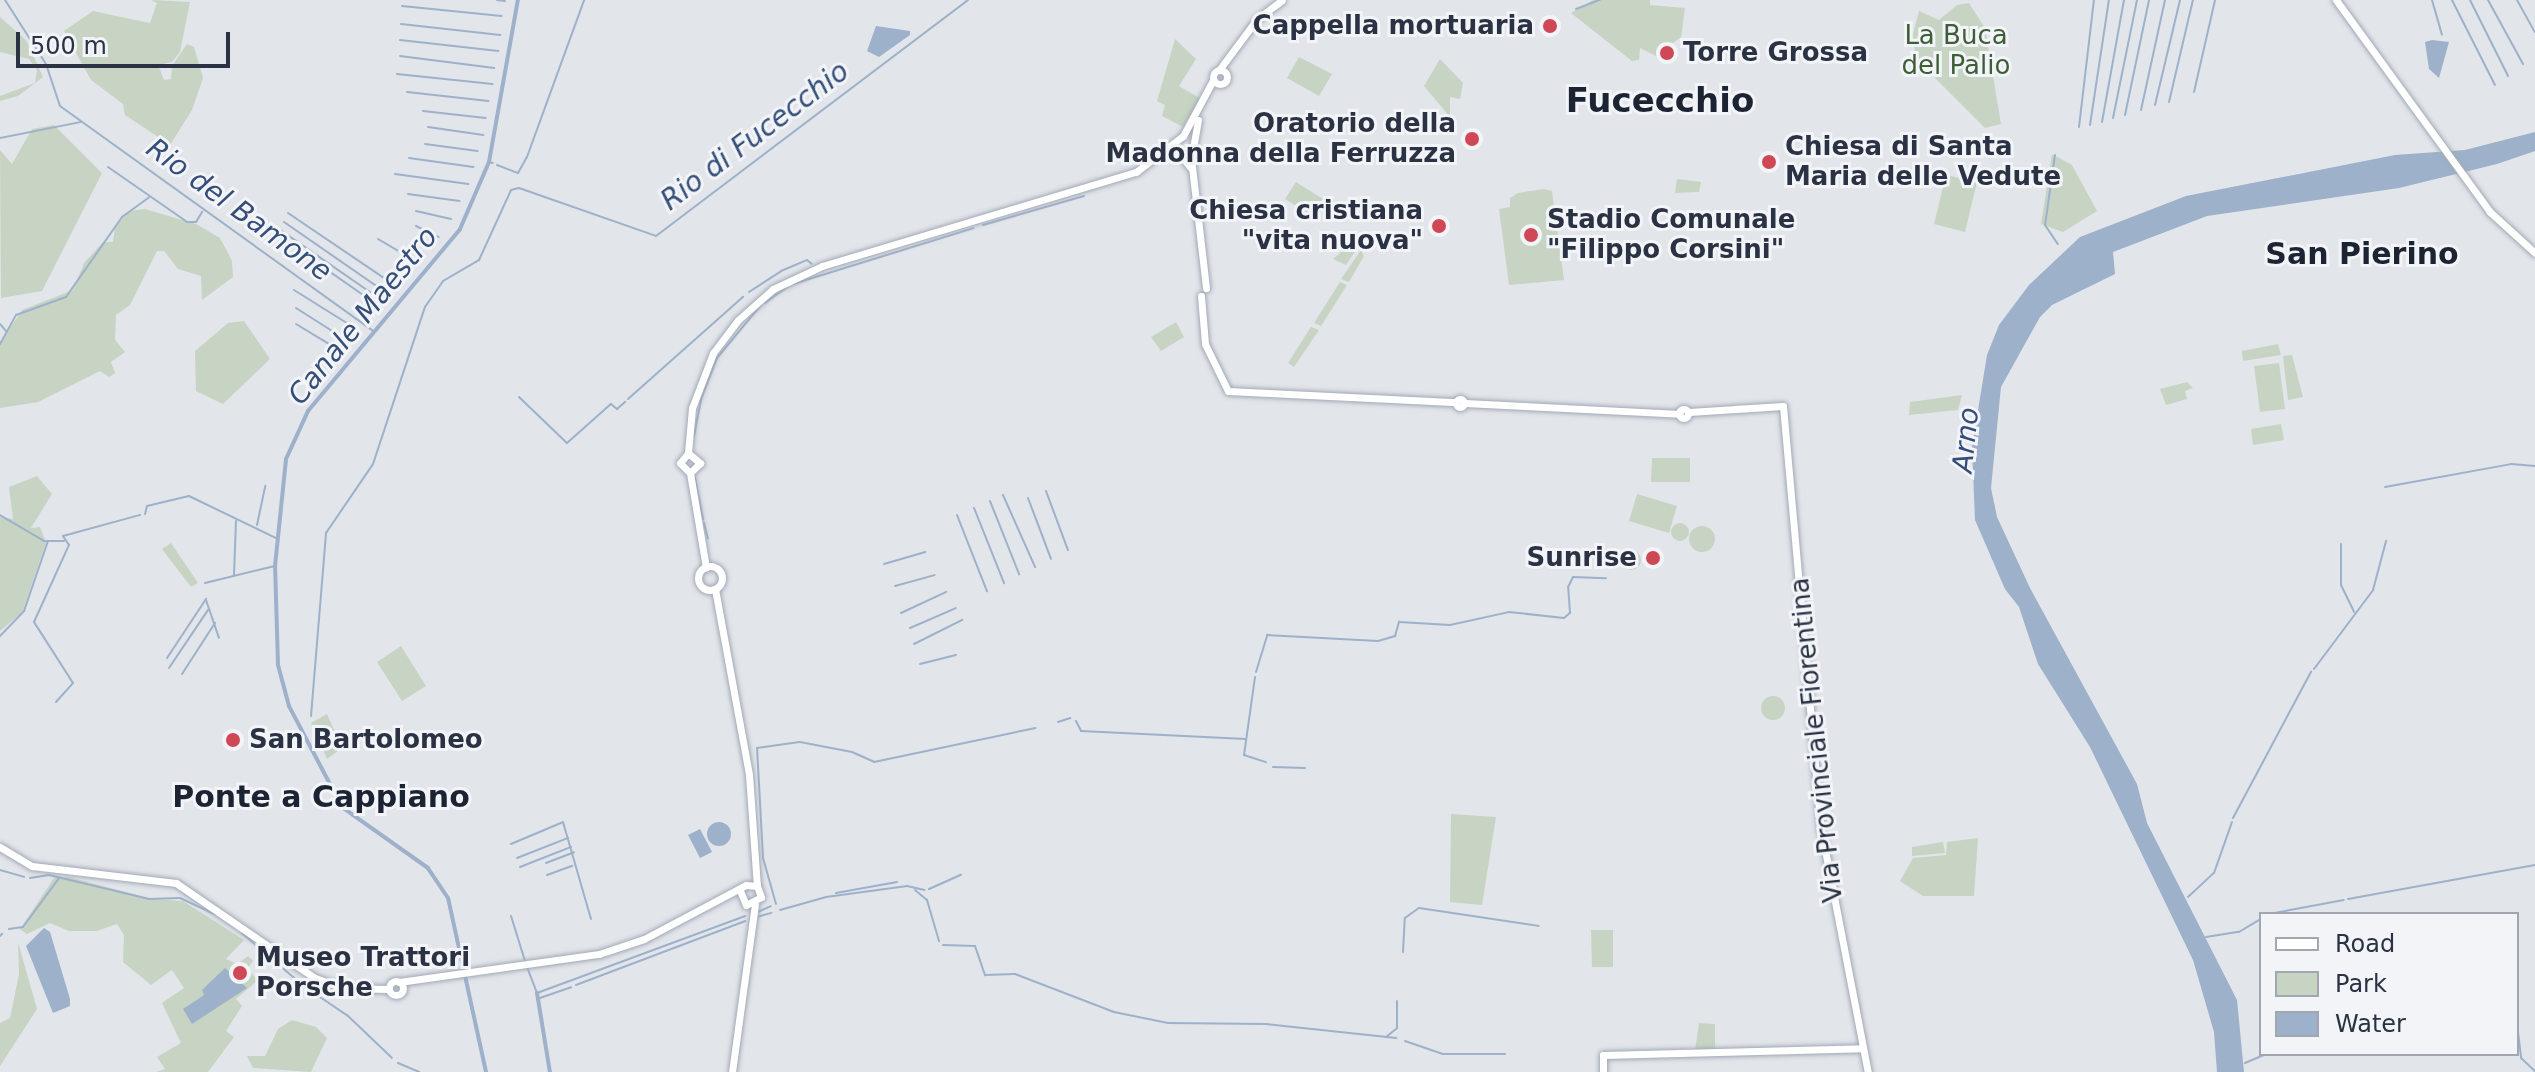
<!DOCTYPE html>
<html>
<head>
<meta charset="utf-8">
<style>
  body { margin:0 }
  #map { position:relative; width:2535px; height:1072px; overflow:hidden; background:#e2e5ea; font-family:"DejaVu Sans",sans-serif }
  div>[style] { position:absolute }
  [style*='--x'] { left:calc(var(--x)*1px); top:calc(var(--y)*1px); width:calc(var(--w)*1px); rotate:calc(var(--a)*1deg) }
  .green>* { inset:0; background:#c7d4c3 }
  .round { border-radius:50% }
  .water>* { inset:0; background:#9db1ca }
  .stream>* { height:2px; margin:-1px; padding:0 1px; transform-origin:1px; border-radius:1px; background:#9db1ca }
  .canal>* { height:4px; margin:-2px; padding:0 2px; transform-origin:2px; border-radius:2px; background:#9db1ca }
  .roads { filter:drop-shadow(0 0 2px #a1a9b6) drop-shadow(0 0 2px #a1a9b6) }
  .major>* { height:7px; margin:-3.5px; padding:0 3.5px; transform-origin:3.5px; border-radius:3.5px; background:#fff }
  .major>.ring { margin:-3.5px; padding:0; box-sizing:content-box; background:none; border:7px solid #fff; border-radius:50% }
  .dots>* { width:22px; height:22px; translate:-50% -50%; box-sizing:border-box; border:4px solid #f2f4f8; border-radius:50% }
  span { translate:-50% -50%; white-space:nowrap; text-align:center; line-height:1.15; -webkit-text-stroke:6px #f2f4f8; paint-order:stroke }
  .poi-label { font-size:26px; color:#2a3243; font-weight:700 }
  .right { translate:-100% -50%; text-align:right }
  .left { translate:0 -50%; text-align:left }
  .park-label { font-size:26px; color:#3d5e37 }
  .street-label { font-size:26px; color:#2a3243 }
  .water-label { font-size:28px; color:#344e77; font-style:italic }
  .quarter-label { font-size:30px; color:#1c2333; font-weight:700 }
  .district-label { font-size:34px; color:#1c2333; font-weight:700 }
  .legend { position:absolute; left:2259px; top:912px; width:260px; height:144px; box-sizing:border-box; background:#f2f4f8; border:2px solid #a2a6b0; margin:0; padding:10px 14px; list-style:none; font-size:24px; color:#2a3243 }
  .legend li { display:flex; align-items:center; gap:16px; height:40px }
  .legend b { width:40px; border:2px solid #a2a6b0 }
  .scale { position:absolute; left:16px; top:32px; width:214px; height:36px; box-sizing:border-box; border:4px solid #2a3243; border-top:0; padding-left:10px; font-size:24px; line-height:28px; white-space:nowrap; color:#2a3243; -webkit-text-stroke:6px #f2f4f8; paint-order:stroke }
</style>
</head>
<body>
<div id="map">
  <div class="green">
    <div style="clip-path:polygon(151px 0,190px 2px,180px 52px,172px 62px,158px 65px,164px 80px,171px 79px,172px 66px,187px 44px,194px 47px,203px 78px,192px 110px,170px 145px,125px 115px,123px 104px,91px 80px,64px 31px,93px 11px,150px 23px,157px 3px)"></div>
    <div style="clip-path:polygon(1593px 0,1650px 0,1650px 5px,1685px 8px,1681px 37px,1664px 50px,1662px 59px,1640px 48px,1639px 60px,1632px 61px,1571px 13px)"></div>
    <div style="clip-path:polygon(1969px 3px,1985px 28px,2001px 124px,1985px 128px,1917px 60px,1912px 37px,1919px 11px,1939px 20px,1957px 5px)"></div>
    <div style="clip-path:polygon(0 17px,26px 40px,43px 77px,18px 96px,0 101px,0 96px,35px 83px,37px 70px,29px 59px,0 52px)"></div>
    <div style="clip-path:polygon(1175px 39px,1196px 59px,1179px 86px,1201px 99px,1183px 127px,1162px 116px,1165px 105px,1157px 101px)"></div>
    <div style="clip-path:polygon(1299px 57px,1332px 74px,1319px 96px,1287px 78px)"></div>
    <div style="clip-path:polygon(1440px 59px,1463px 83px,1460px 99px,1450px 97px,1450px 117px,1424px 86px)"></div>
    <div style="clip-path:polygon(54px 125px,102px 173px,42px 291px,1px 298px,0 150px,12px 164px,32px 129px)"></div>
    <div style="clip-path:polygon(2052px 154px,2072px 165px,2097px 211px,2063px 232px,2041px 224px)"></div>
    <div style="clip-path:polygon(1946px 175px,1977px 182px,1965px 232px,1934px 224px)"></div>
    <div style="clip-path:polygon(1677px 179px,1701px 182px,1699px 192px,1675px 193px)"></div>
    <div style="clip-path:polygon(1296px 182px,1323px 199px,1310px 214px,1285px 199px)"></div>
    <div style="clip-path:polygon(1544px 189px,1552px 191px,1564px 280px,1509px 285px,1499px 209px,1510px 207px,1510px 198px,1518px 193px)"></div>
    <div style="clip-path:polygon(145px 209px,196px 224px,220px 238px,232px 261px,233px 277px,202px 300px,201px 276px,178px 269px,164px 251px,157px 251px,130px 305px,116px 315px,115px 340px,125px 352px,111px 362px,115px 373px,109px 377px,100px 371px,38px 402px,0 408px,0 343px,22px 310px,73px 290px,84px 263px,103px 242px,113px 242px,115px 227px,129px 211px)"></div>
    <div style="clip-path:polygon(1355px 241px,1358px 247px,1346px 265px,1333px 259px)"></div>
    <div style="clip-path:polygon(1361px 250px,1364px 256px,1349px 282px,1341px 279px)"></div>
    <div style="clip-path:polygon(1340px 282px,1347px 285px,1321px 326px,1314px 323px)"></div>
    <div style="clip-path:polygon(244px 321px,270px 359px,223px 404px,196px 391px,195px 351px,228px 323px)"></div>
    <div style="clip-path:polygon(1176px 322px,1184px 337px,1161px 351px,1151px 337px)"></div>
    <div style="clip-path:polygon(1311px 327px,1319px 330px,1294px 367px,1288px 363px)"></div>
    <div style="clip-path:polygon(2278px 344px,2281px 355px,2243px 361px,2242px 351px)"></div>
    <div style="clip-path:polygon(2292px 355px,2303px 397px,2288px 400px,2283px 356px)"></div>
    <div style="clip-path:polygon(2279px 363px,2285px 409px,2260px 412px,2254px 366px)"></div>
    <div style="clip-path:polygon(2187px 382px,2193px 388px,2185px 391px,2187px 399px,2166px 405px,2160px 389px)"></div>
    <div style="clip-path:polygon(1962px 395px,1958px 410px,1909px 415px,1910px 402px)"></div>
    <div style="clip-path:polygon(2281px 424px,2284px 440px,2253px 445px,2251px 429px)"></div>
    <div style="clip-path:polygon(1652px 458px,1690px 458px,1690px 482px,1651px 482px)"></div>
    <div style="clip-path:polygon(37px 476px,52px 494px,31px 528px,40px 527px,46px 543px,22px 613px,0 631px,0 517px,13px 519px,9px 487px)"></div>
    <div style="clip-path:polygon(1637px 494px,1677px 506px,1669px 533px,1629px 521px)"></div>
    <div class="round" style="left:1671px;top:523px;width:18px;height:18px"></div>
    <div class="round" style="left:1689px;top:526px;width:26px;height:26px"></div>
    <div style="clip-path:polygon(171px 543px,198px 583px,191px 587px,162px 549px)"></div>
    <div class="round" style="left:1621px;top:550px;width:20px;height:20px"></div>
    <div style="clip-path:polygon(401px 646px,426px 686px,402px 701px,377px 662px)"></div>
    <div class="round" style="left:1761px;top:696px;width:24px;height:24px"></div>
    <div style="clip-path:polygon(327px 714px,342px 748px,327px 759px,311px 723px)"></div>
    <div style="clip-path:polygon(1451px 814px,1496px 817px,1482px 905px,1450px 902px)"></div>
    <div style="clip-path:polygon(1978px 838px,1974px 896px,1923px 896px,1900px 881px,1913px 858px,1946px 855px,1947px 842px)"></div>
    <div style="clip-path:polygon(1943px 842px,1945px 853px,1912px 856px,1912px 847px)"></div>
    <div style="clip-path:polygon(69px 877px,152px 899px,183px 901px,244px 940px,226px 959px,237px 964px,248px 956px,253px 961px,247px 969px,258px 980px,236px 999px,242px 1006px,226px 1031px,234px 1037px,208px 1072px,156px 1072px,165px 1069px,157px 1057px,181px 1043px,162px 1003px,184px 988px,172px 970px,151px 985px,123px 962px,124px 935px,117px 924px,97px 931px,69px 931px,50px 923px,27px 934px,20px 929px,54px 878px)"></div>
    <div style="clip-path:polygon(1591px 930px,1613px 930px,1613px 967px,1592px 967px)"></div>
    <div style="clip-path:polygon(18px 942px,37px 1009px,0 1066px,0 1023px,10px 1018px,19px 974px)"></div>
    <div style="clip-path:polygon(292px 1020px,316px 1027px,327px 1038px,311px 1072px,253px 1068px,247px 1056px,265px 1056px,278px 1029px)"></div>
    <div style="clip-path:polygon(1699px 1023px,1715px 1024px,1715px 1050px,1695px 1051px)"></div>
  </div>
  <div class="water">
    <div style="clip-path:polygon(876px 26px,910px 31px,910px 35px,879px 57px,867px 51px)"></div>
    <div style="clip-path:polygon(2432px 40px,2449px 42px,2439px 78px,2429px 69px,2425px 42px)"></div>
    <div style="clip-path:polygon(2535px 132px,2535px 151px,2497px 164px,2399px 188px,2207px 216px,2113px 252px,2115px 274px,2052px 305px,2040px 317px,2001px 387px,1991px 488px,1997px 517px,2030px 588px,2137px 784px,2147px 823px,2237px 1000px,2244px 1072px,2217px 1072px,2214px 1032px,2193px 960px,2090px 747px,2038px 664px,2019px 607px,2005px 589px,1975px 520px,1972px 447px,1987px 355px,1999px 325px,2029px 285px,2080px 237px,2186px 196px,2395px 155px,2465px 150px)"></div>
    <div class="round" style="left:707px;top:822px;width:24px;height:24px"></div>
    <div style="clip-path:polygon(700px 829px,712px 852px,700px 858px,688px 835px)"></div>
    <div style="clip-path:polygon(44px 928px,50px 932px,70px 999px,70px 1006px,53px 1013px,26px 946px)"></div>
    <div style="clip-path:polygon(225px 968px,247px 988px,192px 1024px,183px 1009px,204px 995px,202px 990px)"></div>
  </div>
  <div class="stream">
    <div style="--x:5;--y:0;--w:76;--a:57.4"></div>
    <div style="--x:46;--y:64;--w:44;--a:71.6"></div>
    <div style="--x:60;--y:106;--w:385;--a:35.7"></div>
    <div style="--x:497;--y:0;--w:8;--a:7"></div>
    <div style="--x:2432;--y:0;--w:36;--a:74"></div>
    <div style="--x:2452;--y:0;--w:95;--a:63.2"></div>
    <div style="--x:2470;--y:0;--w:85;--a:63.4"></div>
    <div style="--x:2488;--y:0;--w:73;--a:61.3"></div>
    <div style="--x:2517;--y:0;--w:37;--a:61"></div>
    <div style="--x:402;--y:6;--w:100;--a:5.7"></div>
    <div style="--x:1576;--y:9;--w:26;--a:-21"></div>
    <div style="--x:401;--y:24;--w:100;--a:6.3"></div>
    <div style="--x:400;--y:40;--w:99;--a:6.4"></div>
    <div style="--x:400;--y:56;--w:95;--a:7.3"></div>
    <div style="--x:397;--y:74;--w:96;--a:6"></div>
    <div style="--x:407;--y:92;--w:82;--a:6.3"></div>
    <div style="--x:2194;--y:92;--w:94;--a:-77.1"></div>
    <div style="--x:2169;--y:102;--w:105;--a:-76.8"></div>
    <div style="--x:2155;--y:105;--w:108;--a:-76.6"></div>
    <div style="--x:2141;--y:110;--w:113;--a:-77.7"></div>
    <div style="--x:423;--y:111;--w:63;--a:6.3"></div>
    <div style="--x:2125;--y:115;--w:117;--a:-78.2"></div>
    <div style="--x:2113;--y:118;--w:120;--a:-78.5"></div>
    <div style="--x:2102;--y:122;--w:124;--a:-79.8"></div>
    <div style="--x:2090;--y:125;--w:126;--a:-81.4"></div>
    <div style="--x:428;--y:127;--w:56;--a:8.3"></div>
    <div style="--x:2079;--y:127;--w:128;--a:-83.3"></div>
    <div style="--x:0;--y:138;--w:83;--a:-11.2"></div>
    <div style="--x:425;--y:144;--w:53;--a:7.5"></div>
    <div style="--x:2055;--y:155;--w:71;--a:98.1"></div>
    <div style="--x:2045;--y:225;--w:23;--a:56"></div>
    <div style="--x:409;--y:158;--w:65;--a:8"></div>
    <div style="--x:489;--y:162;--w:4;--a:14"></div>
    <div style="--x:497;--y:165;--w:22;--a:21"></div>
    <div style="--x:518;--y:173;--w:18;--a:-61"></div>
    <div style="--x:527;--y:157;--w:167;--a:-70"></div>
    <div style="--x:108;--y:167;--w:96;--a:34.8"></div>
    <div style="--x:187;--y:222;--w:9;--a:0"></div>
    <div style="--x:196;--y:222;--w:12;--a:-59"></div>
    <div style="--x:395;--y:174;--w:74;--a:7.8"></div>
    <div style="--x:408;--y:194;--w:52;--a:7.7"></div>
    <div style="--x:416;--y:211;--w:36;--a:13"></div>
    <div style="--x:288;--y:213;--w:130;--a:34.1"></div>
    <div style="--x:284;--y:222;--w:126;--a:34.7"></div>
    <div style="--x:983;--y:225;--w:105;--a:-16"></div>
    <div style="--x:416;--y:226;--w:25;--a:26"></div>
    <div style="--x:276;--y:227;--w:130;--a:34.7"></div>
    <div style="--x:280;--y:237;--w:121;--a:34.9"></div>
    <div style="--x:378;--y:239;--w:45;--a:30.5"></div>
    <div style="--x:793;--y:284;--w:189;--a:-17.2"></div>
    <div style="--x:294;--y:290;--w:75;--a:32"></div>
    <div style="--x:749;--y:292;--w:38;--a:-33"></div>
    <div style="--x:781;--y:271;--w:28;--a:-23"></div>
    <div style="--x:807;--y:260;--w:6;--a:39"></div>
    <div style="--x:765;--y:303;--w:29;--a:-36"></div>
    <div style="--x:296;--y:308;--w:62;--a:32.4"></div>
    <div style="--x:0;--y:324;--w:9;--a:49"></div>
    <div style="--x:296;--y:324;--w:50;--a:31.2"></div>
    <div style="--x:0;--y:344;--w:33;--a:-61"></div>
    <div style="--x:16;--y:315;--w:53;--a:-19.8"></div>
    <div style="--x:66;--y:297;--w:98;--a:-55"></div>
    <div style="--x:122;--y:217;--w:34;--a:-36"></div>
    <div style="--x:519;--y:397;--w:66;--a:43.8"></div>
    <div style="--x:567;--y:443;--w:59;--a:-41.6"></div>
    <div style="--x:611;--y:404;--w:8;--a:40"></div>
    <div style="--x:617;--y:409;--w:11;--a:-41"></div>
    <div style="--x:628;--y:399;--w:154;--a:-41.6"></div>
    <div style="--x:694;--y:436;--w:38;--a:-79"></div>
    <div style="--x:701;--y:399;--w:44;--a:-68.7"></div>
    <div style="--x:717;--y:358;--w:69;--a:-50.3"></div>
    <div style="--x:695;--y:478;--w:42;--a:79"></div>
    <div style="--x:2385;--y:487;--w:128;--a:-10.3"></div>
    <div style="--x:2511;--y:464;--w:24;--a:5"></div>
    <div style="--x:1046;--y:491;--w:63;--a:69.6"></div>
    <div style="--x:1003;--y:495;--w:79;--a:66"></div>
    <div style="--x:1028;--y:498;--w:65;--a:69.3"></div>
    <div style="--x:990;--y:501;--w:79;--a:68.3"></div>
    <div style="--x:974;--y:508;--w:81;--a:68.2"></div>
    <div style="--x:145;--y:514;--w:8;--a:-76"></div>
    <div style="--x:147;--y:506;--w:43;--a:-13.4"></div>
    <div style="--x:189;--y:496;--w:99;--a:25.8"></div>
    <div style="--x:0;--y:515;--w:51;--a:30.6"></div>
    <div style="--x:44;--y:541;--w:20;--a:0"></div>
    <div style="--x:957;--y:515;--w:82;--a:68.5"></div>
    <div style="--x:704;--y:523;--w:16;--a:76"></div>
    <div style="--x:257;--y:525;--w:40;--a:-78"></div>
    <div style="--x:2341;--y:544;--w:41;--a:90"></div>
    <div style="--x:2341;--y:585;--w:30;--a:64"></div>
    <div style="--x:884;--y:564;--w:43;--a:-16.3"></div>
    <div style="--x:234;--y:575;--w:54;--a:-87.9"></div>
    <div style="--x:205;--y:583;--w:72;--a:-13.7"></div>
    <div style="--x:895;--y:586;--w:41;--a:-15.4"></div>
    <div style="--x:206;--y:600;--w:40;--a:71.1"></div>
    <div style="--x:901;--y:613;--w:50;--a:-25"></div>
    <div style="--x:910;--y:628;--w:50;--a:-23.5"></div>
    <div style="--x:0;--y:636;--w:35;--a:-46"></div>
    <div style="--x:24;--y:611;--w:74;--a:-71.1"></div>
    <div style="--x:914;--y:644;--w:54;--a:-26.6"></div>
    <div style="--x:167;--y:658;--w:71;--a:-56.5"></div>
    <div style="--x:920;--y:664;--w:37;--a:-14"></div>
    <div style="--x:169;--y:668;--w:70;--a:-56.1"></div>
    <div style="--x:2314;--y:669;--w:99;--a:-53.2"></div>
    <div style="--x:2373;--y:590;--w:51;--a:-75.1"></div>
    <div style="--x:1256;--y:672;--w:39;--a:-73"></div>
    <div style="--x:1267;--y:635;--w:111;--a:3.1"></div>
    <div style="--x:1378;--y:641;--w:18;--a:-16"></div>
    <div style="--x:1395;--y:636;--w:15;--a:-74"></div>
    <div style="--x:1399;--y:622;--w:51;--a:3.4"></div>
    <div style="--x:1450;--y:625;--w:60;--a:-12.4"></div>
    <div style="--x:1509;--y:612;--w:55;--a:6.2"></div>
    <div style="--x:1564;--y:618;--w:8;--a:-40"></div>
    <div style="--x:1570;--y:613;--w:26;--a:-94"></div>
    <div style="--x:1568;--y:587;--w:11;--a:-63"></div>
    <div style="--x:1573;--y:577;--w:33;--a:2"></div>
    <div style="--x:182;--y:674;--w:61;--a:-57.1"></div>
    <div style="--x:1255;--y:677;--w:79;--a:98"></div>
    <div style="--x:1244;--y:755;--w:23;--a:18"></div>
    <div style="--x:56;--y:702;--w:25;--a:-48"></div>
    <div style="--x:73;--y:683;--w:72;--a:-122.6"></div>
    <div style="--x:34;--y:622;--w:85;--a:-65.6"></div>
    <div style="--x:69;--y:545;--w:11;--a:-124"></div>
    <div style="--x:63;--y:536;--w:80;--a:-15.3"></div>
    <div style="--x:311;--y:716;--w:184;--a:-85.3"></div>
    <div style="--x:326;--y:533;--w:83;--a:-55.7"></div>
    <div style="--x:373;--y:464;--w:165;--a:-71.7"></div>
    <div style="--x:425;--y:307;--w:32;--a:-55"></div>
    <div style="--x:443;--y:281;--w:42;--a:-30.3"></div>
    <div style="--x:479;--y:260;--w:77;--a:-65.4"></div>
    <div style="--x:511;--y:190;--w:8;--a:-14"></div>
    <div style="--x:519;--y:188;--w:145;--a:19.3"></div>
    <div style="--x:656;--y:236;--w:391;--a:-37.1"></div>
    <div style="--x:1076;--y:721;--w:11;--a:63"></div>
    <div style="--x:1081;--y:731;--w:165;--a:2.8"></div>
    <div style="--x:1058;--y:722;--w:13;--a:-18"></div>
    <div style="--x:1273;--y:767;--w:32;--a:2"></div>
    <div style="--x:2233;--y:818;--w:166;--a:-61.9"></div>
    <div style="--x:511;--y:844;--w:56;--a:-22.9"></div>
    <div style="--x:563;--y:822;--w:101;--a:73.9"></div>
    <div style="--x:517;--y:858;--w:55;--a:-21.4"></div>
    <div style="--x:546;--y:863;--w:30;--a:-21"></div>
    <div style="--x:520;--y:867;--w:55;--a:-21.4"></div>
    <div style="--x:0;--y:870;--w:25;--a:16"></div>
    <div style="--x:547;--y:875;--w:27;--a:-20"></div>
    <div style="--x:30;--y:878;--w:19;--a:-9"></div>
    <div style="--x:49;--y:875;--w:103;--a:13.5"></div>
    <div style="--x:149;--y:899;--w:31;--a:-2"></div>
    <div style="--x:180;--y:898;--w:38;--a:25"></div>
    <div style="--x:929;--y:889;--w:35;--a:-24"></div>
    <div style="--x:915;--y:890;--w:16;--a:40"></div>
    <div style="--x:927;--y:900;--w:43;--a:73.7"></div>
    <div style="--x:836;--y:893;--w:62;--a:-10.2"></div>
    <div style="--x:2188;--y:897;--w:35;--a:-43"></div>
    <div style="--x:2214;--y:873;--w:54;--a:-70.6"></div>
    <div style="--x:2348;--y:899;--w:190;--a:-10.3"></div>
    <div style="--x:776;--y:904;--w:48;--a:-105.8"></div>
    <div style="--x:763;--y:858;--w:110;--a:-93.1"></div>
    <div style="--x:757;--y:748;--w:43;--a:-7.9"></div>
    <div style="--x:800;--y:742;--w:53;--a:10.9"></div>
    <div style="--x:852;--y:752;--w:24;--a:24"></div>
    <div style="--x:874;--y:762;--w:165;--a:-11.9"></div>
    <div style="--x:780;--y:910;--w:48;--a:-15.8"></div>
    <div style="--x:826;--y:897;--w:82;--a:-7.7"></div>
    <div style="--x:907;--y:886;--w:18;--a:13"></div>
    <div style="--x:758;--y:912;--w:14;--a:-25"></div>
    <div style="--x:2269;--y:914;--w:76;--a:-10.6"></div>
    <div style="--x:511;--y:916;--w:47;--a:72.7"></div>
    <div style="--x:757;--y:917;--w:15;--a:-16"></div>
    <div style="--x:9;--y:929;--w:14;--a:-8"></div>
    <div style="--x:23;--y:927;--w:61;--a:-53.7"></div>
    <div style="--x:242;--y:933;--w:87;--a:40.8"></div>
    <div style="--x:0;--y:936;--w:3;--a:-45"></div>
    <div style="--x:2206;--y:937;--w:33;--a:-9"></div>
    <div style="--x:2239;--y:932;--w:26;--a:-31"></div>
    <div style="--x:943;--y:945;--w:32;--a:2"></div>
    <div style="--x:975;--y:946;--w:31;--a:71"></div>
    <div style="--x:985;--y:975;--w:30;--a:-2"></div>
    <div style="--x:1015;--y:974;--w:106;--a:21"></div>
    <div style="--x:1114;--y:1012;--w:55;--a:11.5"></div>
    <div style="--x:1168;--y:1023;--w:98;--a:0.6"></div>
    <div style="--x:1266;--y:1024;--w:131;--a:6.1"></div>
    <div style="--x:1403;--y:952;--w:34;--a:-87"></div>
    <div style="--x:1405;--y:918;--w:17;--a:-36"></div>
    <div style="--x:1419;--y:908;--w:121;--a:8.5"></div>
    <div style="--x:527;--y:967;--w:28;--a:69"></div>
    <div style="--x:537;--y:993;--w:222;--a:-20.3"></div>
    <div style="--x:576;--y:985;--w:181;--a:-20.7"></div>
    <div style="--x:314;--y:993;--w:40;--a:34"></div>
    <div style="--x:347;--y:1015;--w:62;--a:43.7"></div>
    <div style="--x:537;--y:999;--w:36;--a:-19"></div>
    <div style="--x:2517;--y:1024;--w:34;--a:83"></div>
    <div style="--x:2521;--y:1058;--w:19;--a:43"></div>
    <div style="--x:1386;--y:1037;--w:14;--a:-39"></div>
    <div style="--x:1397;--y:1028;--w:27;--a:-90"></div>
    <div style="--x:1405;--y:1041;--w:40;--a:18.9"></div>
    <div style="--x:1443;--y:1054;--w:62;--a:0"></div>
    <div style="--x:398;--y:1063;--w:23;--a:23"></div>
    <div style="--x:2245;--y:1063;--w:23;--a:-23"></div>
  </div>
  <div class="canal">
    <div style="--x:537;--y:993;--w:80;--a:80.7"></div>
    <div style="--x:486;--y:1072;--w:178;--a:-102.3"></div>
    <div style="--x:448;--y:898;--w:36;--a:-124"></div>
    <div style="--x:428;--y:868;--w:105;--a:-144.7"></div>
    <div style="--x:342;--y:807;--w:114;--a:-117.7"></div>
    <div style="--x:289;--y:706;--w:42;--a:-105"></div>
    <div style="--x:278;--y:665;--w:99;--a:-91.7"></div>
    <div style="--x:275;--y:566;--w:108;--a:-84.1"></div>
    <div style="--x:286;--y:459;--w:53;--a:-65.4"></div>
    <div style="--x:308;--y:411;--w:237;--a:-50.1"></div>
    <div style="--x:460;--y:229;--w:73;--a:-66.6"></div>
    <div style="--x:489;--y:162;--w:165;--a:-79.9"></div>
  </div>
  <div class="roads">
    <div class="major">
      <div style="--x:2336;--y:0;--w:262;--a:54"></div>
      <div style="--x:2490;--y:212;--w:61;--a:42.3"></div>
      <div class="ring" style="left:1213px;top:70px;width:7px;height:7px"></div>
      <div style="--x:1219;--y:70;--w:64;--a:-53.3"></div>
      <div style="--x:1257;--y:19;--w:31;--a:-37"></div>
      <div style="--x:1198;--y:120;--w:39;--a:100"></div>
      <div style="--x:1191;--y:158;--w:131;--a:83.4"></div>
      <div style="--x:1166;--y:154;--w:16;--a:11"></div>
      <div style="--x:1182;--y:157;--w:13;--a:51"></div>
      <div style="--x:1201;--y:296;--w:48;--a:85.2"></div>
      <div style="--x:1205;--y:344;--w:52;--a:63.9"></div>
      <div style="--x:1228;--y:391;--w:229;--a:2.8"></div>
      <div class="ring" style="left:1456px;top:399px;width:1px;height:1px"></div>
      <div style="--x:1465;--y:403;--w:215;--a:2.9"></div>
      <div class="ring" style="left:1679.5px;top:409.5px;width:2px;height:2px"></div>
      <div style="--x:1689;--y:412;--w:94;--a:-3.7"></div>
      <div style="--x:1783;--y:406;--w:425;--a:84.9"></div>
      <div style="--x:1821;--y:829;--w:248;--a:79.1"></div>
      <div style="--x:688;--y:453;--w:16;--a:40"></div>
      <div style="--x:700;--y:463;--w:14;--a:135"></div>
      <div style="--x:690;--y:473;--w:14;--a:-135"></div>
      <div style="--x:680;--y:463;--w:13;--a:-51"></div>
      <div style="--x:688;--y:453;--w:45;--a:-84.9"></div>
      <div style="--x:692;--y:408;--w:59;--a:-69.1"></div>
      <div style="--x:713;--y:353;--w:41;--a:-52.9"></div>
      <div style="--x:738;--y:320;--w:47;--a:-41.5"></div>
      <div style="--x:773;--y:289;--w:54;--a:-25.1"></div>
      <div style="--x:822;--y:266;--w:328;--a:-16.7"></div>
      <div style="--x:1136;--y:172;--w:59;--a:-37.5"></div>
      <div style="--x:1183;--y:136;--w:64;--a:-61.8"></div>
      <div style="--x:690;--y:473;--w:96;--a:80.4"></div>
      <div class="ring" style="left:698px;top:566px;width:17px;height:17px"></div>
      <div style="--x:715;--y:589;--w:189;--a:79.6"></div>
      <div style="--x:749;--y:775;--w:111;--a:85.9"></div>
      <div style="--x:0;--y:847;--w:37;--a:31"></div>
      <div style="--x:32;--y:866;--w:145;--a:6.7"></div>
      <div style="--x:176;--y:883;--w:168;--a:34.4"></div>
      <div style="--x:315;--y:978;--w:31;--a:19"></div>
      <div style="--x:344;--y:988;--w:44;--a:1.3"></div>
      <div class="ring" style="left:389px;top:981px;width:7px;height:7px"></div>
      <div style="--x:399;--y:982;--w:202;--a:-8"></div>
      <div style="--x:599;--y:954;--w:47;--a:-18.4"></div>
      <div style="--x:644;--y:939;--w:115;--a:-27.9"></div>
      <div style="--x:746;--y:885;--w:11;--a:5"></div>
      <div style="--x:757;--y:886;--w:12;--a:70"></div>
      <div style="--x:761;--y:897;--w:17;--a:152"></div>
      <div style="--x:746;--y:905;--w:15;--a:-113"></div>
      <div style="--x:732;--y:1072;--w:169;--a:-82.2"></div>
      <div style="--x:1603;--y:1072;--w:17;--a:-90"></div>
      <div style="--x:1603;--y:1055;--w:260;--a:-1.5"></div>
    </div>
  </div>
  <div class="dots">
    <div style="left:1550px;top:26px;background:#cf4855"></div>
    <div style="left:1667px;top:53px;background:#cf4855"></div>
    <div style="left:1472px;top:139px;background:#cf4855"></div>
    <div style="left:1769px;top:162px;background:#cf4855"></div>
    <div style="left:1439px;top:226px;background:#cf4855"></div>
    <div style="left:1531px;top:235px;background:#cf4855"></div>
    <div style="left:1653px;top:558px;background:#cf4855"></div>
    <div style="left:233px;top:740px;background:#cf4855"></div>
    <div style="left:240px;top:973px;background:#cf4855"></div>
  </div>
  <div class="poi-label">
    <span class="right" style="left:1534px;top:26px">Cappella mortuaria</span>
    <span class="left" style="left:1683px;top:53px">Torre Grossa</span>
    <span class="right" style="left:1456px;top:139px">Oratorio della<br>Madonna della Ferruzza</span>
    <span class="left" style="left:1785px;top:162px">Chiesa di Santa<br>Maria delle Vedute</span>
    <span class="right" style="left:1423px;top:226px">Chiesa cristiana<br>"vita nuova"</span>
    <span class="left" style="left:1547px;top:235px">Stadio Comunale<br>"Filippo Corsini"</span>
    <span class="right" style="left:1637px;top:558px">Sunrise</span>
    <span class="left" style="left:249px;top:740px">San Bartolomeo</span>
    <span class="left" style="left:256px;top:973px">Museo Trattori<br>Porsche</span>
  </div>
  <div class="park-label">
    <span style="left:1956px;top:51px">La Buca<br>del Palio</span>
  </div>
  <div class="street-label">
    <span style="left:1817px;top:740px;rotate:-96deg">Via Provinciale Fiorentina</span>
  </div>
  <div class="water-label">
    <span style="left:755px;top:136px;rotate:-37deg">Rio di Fucecchio</span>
    <span style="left:239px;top:210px;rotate:36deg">Rio del Bamone</span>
    <span style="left:363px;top:316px;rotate:-51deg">Canale Maestro</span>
    <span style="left:1966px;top:440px;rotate:-84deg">Arno</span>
  </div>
  <div class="quarter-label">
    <span style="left:2362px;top:254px">San Pierino</span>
    <span style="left:321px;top:797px">Ponte a Cappiano</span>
  </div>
  <div class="district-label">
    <span style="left:1660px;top:101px">Fucecchio</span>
  </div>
  <ul class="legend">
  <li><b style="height:10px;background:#fff"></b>Road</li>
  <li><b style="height:22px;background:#c7d4c3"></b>Park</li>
  <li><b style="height:22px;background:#9db1ca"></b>Water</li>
  </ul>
  <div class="scale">500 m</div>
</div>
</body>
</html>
